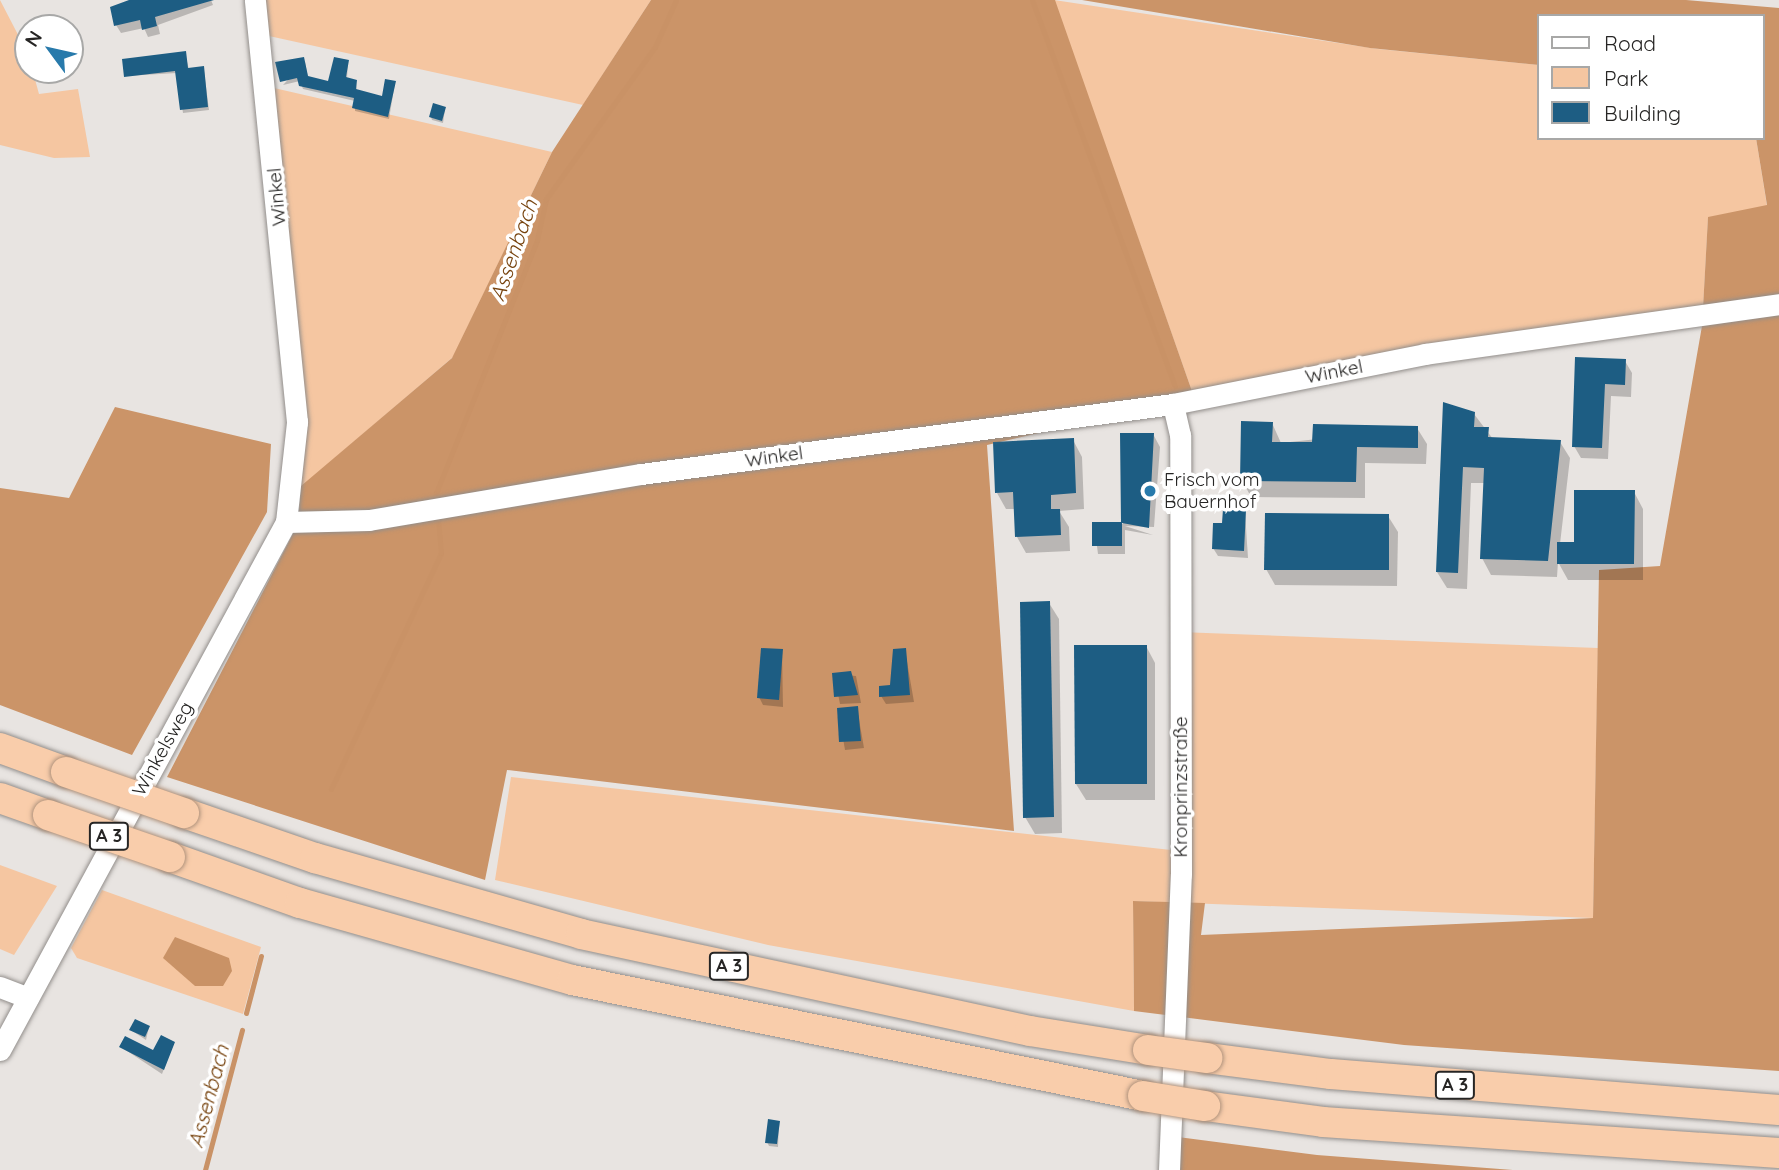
<!DOCTYPE html>
<html>
<head>
<meta charset="utf-8">
<style>
  body { margin:0 }
  #map { position:relative; width:1779px; height:1170px; overflow:hidden; background:#e8e4e1; font-family:Quicksand,sans-serif }
  div>[style] { position:absolute }
  [style*='--x'] { left:calc(var(--x)*1px); top:calc(var(--y)*1px); width:calc(var(--w)*1px); rotate:calc(var(--a)*1deg) }
  .green>* { inset:0; background:#f5c6a1 }
  .forest>* { inset:0; background:#cb9468 }
  .water>* { inset:0; background:#c99266 }
  .shadow>* { inset:0; background:#0003 }
  .stream>* { height:5px; margin:-2.5px; padding:0 2.5px; transform-origin:2.5px; border-radius:2.5px; background:#c99266 }
  .building>* { inset:0; background:#1d5d83 }
  .roads { filter:drop-shadow(0 0 2px #928e8b) drop-shadow(0 0 2px #928e8b) }
  .minor>* { height:21px; margin:-10.5px; padding:0 10.5px; transform-origin:10.5px; border-radius:10.5px; background:#fff }
  .highway>* { height:30px; margin:-15px; padding:0 15px; transform-origin:15px; border-radius:15px; background:#f9cdab }
  .bridges { filter:drop-shadow(0 0 2px #af927c) drop-shadow(0 0 2px #af927c) }
  .highway-bridge>* { height:30px; margin:-15px; padding:0 15px; transform-origin:15px; border-radius:15px; background:#f9cdab }
  .dots>* { width:19px; height:19px; translate:-50% -50%; box-sizing:border-box; border:4px solid #fff; border-radius:50% }
  span { translate:-50% -50%; white-space:nowrap; text-align:center; line-height:1.15; -webkit-text-stroke:7px #fff; paint-order:stroke }
  .shield-label span { padding:2px 5px; background:#fff; border:2px solid; border-radius:5px; -webkit-text-stroke-width:0 }
  .shield-label { font-size:18px; color:#262524; font-weight:700 }
  .street-label { font-size:19px; color:#262524 }
  .poi-label { font-size:19px; color:#262524 }
  .left { translate:0 -50%; text-align:left }
  .water-label { font-size:21px; color:#77430e; font-style:italic }
  .legend { position:absolute; left:1537px; top:14px; width:228px; height:126px; box-sizing:border-box; background:#fff; border:2px solid #a8a8a7; margin:0; padding:9px 12px; list-style:none; font-size:21px; color:#262524 }
  .legend li { display:flex; align-items:center; gap:14px; height:35px }
  .legend b { width:35px; border:2px solid #a8a8a7 }
  .north { position:absolute; left:14px; top:14px; width:70px; height:70px; box-sizing:border-box; background:#fff; border:2px solid #a8a8a7; border-radius:50%; rotate:303deg; font-size:19px; font-weight:700; line-height:28px; text-align:center; color:#262524 }
  .north::after { content:''; display:block; margin:auto; width:24px; height:32px; background:#287aab; clip-path:polygon(50% 0,100% 100%,50% 72%,0 100%) }
</style>
</head>
<body>
<div id="map">
  <div class="green">
    <div style="clip-path:polygon(0 0,28px 54px,39px 94px,78px 89px,90px 157px,54px 158px,0 145px)"></div>
    <div style="clip-path:polygon(265px 0,651px 0,583px 105px,269px 36px)"></div>
    <div style="clip-path:polygon(1054px 0,1378px 49px,1539px 65px,1539px 138px,1756px 138px,1767px 206px,1708px 218px,1702px 326px,1194px 397px)"></div>
    <div style="clip-path:polygon(274px 88px,552px 152px,453px 357px,301px 487px,307px 427px)"></div>
    <div style="clip-path:polygon(1180px 632px,1598px 648px,1593px 918px,1133px 901px,1134px 1011px,768px 945px,495px 880px,511px 777px,1171px 850px)"></div>
    <div style="clip-path:polygon(0 865px,57px 886px,14px 955px,0 949px)"></div>
    <div style="clip-path:polygon(102px 890px,261px 947px,243px 1014px,77px 958px,71px 948px)"></div>
  </div>
  <div class="forest">
    <div style="clip-path:polygon(651px 0,1055px 0,1194px 397px,987px 445px,1014px 831px,507px 770px,485px 880px,167px 777px,298px 524px,301px 486px,452px 358px,552px 152px)"></div>
    <div style="clip-path:polygon(1082px 0,1686px 0,1779px 8px,1779px 1071px,1404px 1045px,1134px 1011px,1133px 901px,1205px 903px,1201px 935px,1593px 918px,1599px 570px,1660px 566px,1702px 326px,1708px 217px,1767px 205px,1756px 138px,1763px 138px,1763px 16px,1539px 16px,1539px 65px,1370px 48px)"></div>
    <div style="clip-path:polygon(115px 407px,271px 444px,267px 512px,132px 755px,0 705px,0 488px,69px 498px)"></div>
    <div style="clip-path:polygon(1178px 1137px,1317px 1155px,1513px 1170px,1179px 1170px)"></div>
  </div>
  <div class="water">
    <div style="clip-path:polygon(175px 937px,229px 958px,232px 971px,223px 986px,195px 986px,163px 958px)"></div>
  </div>
  <div class="shadow">
    <div style="clip-path:polygon(131px 0,211px 0,213px 5px,158px 25px,160px 34px,148px 37px,144px 28px,121px 33px,116px 25px)"></div>
    <div style="clip-path:polygon(185px 53px,189px 70px,204px 71px,209px 110px,183px 113px,177px 73px,126px 76px)"></div>
    <div style="clip-path:polygon(305px 62px,308px 78px,330px 83px,348px 62px,347px 79px,356px 81px,357px 92px,383px 98px,395px 83px,389px 119px,355px 111px,355px 101px,303px 89px,300px 81px,283px 85px)"></div>
    <div style="clip-path:polygon(445px 109px,443px 123px,432px 120px,431px 117px)"></div>
    <div style="clip-path:polygon(1577px 359px,1625px 361px,1632px 373px,1631px 397px,1611px 396px,1608px 459px,1581px 458px,1574px 446px)"></div>
    <div style="clip-path:polygon(1445px 404px,1474px 414px,1493px 439px,1560px 442px,1570px 458px,1560px 544px,1575px 544px,1634px 492px,1643px 509px,1643px 580px,1568px 580px,1558px 562px,1557px 577px,1491px 575px,1482px 558px,1485px 483px,1471px 483px,1467px 589px,1447px 588px,1437px 572px)"></div>
    <div style="clip-path:polygon(1272px 423px,1281px 443px,1417px 428px,1427px 444px,1426px 464px,1365px 463px,1365px 498px,1251px 497px,1242px 480px)"></div>
    <div style="clip-path:polygon(1153px 434px,1160px 447px,1154px 527px,1125px 526px,1153px 535px,1125px 530px,1125px 554px,1098px 554px,1094px 524px,1123px 524px,1124px 489px)"></div>
    <div style="clip-path:polygon(1073px 440px,1082px 457px,1084px 509px,1059px 511px,1069px 527px,1070px 551px,1026px 553px,1017px 537px,1015px 509px,1006px 509px,997px 493px)"></div>
    <div style="clip-path:polygon(1245px 512px,1248px 558px,1218px 556px,1213px 548px,1224px 525px)"></div>
    <div style="clip-path:polygon(1388px 516px,1398px 532px,1397px 586px,1275px 585px,1266px 569px)"></div>
    <div style="clip-path:polygon(1049px 603px,1059px 619px,1062px 833px,1035px 834px,1025px 817px)"></div>
    <div style="clip-path:polygon(1146px 646px,1155px 663px,1155px 800px,1086px 800px,1076px 784px)"></div>
    <div style="clip-path:polygon(905px 650px,914px 702px,886px 704px,881px 696px,892px 687px)"></div>
    <div style="clip-path:polygon(782px 651px,783px 707px,763px 705px,759px 697px)"></div>
    <div style="clip-path:polygon(834px 674px,856px 676px,861px 703px,840px 704px)"></div>
    <div style="clip-path:polygon(857px 708px,864px 748px,845px 750px,838px 709px)"></div>
    <div style="clip-path:polygon(149px 1027px,146px 1040px,131px 1030px)"></div>
    <div style="clip-path:polygon(174px 1043px,162px 1074px,121px 1047px,154px 1052px)"></div>
    <div style="clip-path:polygon(779px 1122px,778px 1147px,769px 1146px,767px 1142px)"></div>
  </div>
  <div class="stream">
    <div style="--x:1032;--y:0;--w:412;--a:69.7"></div>
    <div style="--x:436;--y:493;--w:272;--a:-68.2"></div>
    <div style="--x:537;--y:240;--w:42;--a:-77.6"></div>
    <div style="--x:546;--y:199;--w:187;--a:-54.4"></div>
    <div style="--x:655;--y:47;--w:51;--a:-65.9"></div>
    <div style="--x:331;--y:789;--w:260;--a:-65"></div>
    <div style="--x:441;--y:553;--w:35;--a:-95"></div>
    <div style="--x:246;--y:1013;--w:59;--a:-75.3"></div>
    <div style="--x:205;--y:1170;--w:145;--a:-75.2"></div>
  </div>
  <div class="building">
    <div style="clip-path:polygon(129px 0,214px 0,155px 17px,157px 26px,142px 30px,140px 20px,114px 26px,110px 7px)"></div>
    <div style="clip-path:polygon(186px 51px,188px 68px,204px 66px,208px 107px,180px 110px,175px 71px,124px 77px,122px 59px)"></div>
    <div style="clip-path:polygon(304px 57px,308px 76px,328px 81px,334px 57px,349px 60px,346px 77px,357px 80px,356px 89px,382px 96px,385px 79px,396px 81px,388px 117px,352px 108px,354px 98px,299px 86px,297px 78px,280px 82px,275px 62px)"></div>
    <div style="clip-path:polygon(433px 103px,446px 107px,442px 121px,429px 117px)"></div>
    <div style="clip-path:polygon(1575px 357px,1626px 359px,1625px 385px,1605px 384px,1602px 448px,1572px 447px)"></div>
    <div style="clip-path:polygon(1443px 402px,1475px 412px,1474px 427px,1489px 427px,1488px 437px,1561px 440px,1548px 561px,1480px 559px,1484px 468px,1463px 467px,1458px 573px,1436px 572px)"></div>
    <div style="clip-path:polygon(1241px 421px,1273px 422px,1272px 442px,1312px 442px,1313px 424px,1418px 426px,1418px 448px,1357px 447px,1356px 482px,1240px 481px)"></div>
    <div style="clip-path:polygon(1120px 433px,1154px 433px,1149px 528px,1122px 523px,1122px 546px,1092px 546px,1092px 522px,1121px 522px)"></div>
    <div style="clip-path:polygon(1074px 438px,1076px 493px,1051px 495px,1051px 509px,1060px 509px,1061px 535px,1015px 537px,1013px 492px,995px 493px,993px 442px)"></div>
    <div style="clip-path:polygon(1574px 490px,1635px 490px,1634px 564px,1557px 564px,1557px 542px,1574px 542px)"></div>
    <div style="clip-path:polygon(1223px 509px,1246px 510px,1244px 551px,1212px 549px,1213px 523px,1222px 523px)"></div>
    <div style="clip-path:polygon(1265px 513px,1389px 514px,1389px 570px,1264px 570px)"></div>
    <div style="clip-path:polygon(1050px 601px,1054px 817px,1023px 818px,1020px 602px)"></div>
    <div style="clip-path:polygon(1074px 645px,1147px 645px,1147px 784px,1075px 784px)"></div>
    <div style="clip-path:polygon(761px 648px,783px 649px,779px 700px,757px 698px)"></div>
    <div style="clip-path:polygon(906px 648px,910px 695px,879px 697px,879px 686px,890px 685px,893px 649px)"></div>
    <div style="clip-path:polygon(851px 671px,858px 695px,834px 697px,832px 673px)"></div>
    <div style="clip-path:polygon(858px 706px,861px 741px,839px 742px,837px 708px)"></div>
    <div style="clip-path:polygon(135px 1019px,150px 1026px,145px 1037px,129px 1030px)"></div>
    <div style="clip-path:polygon(161px 1035px,175px 1042px,164px 1070px,119px 1047px,125px 1036px,153px 1050px)"></div>
    <div style="clip-path:polygon(768px 1119px,780px 1121px,777px 1144px,765px 1143px)"></div>
  </div>
  <div class="roads">
    <div class="minor">
      <div style="--x:286;--y:522;--w:83;--a:-1.4"></div>
      <div style="--x:369;--y:520;--w:276;--a:-9.6"></div>
      <div style="--x:641;--y:474;--w:537;--a:-7.5"></div>
      <div style="--x:1173;--y:404;--w:257;--a:-11.2"></div>
      <div style="--x:1425;--y:354;--w:358;--a:-8"></div>
      <div style="--x:0;--y:987;--w:30;--a:21"></div>
      <div style="--x:0;--y:1050;--w:600;--a:-61.56"></div>
      <div style="--x:286;--y:522;--w:101;--a:-83.7"></div>
      <div style="--x:297;--y:422;--w:424;--a:-95.7"></div>
      <div style="--x:1169;--y:1170;--w:296;--a:-87.7"></div>
      <div style="--x:1181;--y:874;--w:439;--a:-90.1"></div>
      <div style="--x:1180;--y:435;--w:32;--a:-103"></div>
    </div>
    <div class="highway">
      <div style="--x:0;--y:748;--w:70;--a:20"></div>
      <div style="--x:0;--y:798;--w:51;--a:19.5"></div>
      <div style="--x:184;--y:813;--w:139;--a:19"></div>
      <div style="--x:315;--y:858;--w:277;--a:15.9"></div>
      <div style="--x:581;--y:934;--w:459;--a:12.2"></div>
      <div style="--x:1030;--y:1031;--w:120;--a:9.1"></div>
      <div style="--x:170;--y:857;--w:138;--a:19.5"></div>
      <div style="--x:300;--y:903;--w:283;--a:15.8"></div>
      <div style="--x:572;--y:980;--w:583;--a:11.48"></div>
      <div style="--x:1207;--y:1058;--w:125;--a:7.4"></div>
      <div style="--x:1331;--y:1074;--w:449;--a:4.6"></div>
      <div style="--x:1205;--y:1106;--w:119;--a:7.7"></div>
      <div style="--x:1323;--y:1122;--w:457;--a:3.9"></div>
    </div>
  </div>
  <div class="bridges">
    <div class="highway-bridge">
      <div style="--x:66;--y:772;--w:125;--a:19.2"></div>
      <div style="--x:48;--y:815;--w:129;--a:19"></div>
      <div style="--x:1148;--y:1050;--w:60;--a:7.7"></div>
      <div style="--x:1143;--y:1096;--w:63;--a:9.2"></div>
    </div>
  </div>
  <div class="dots">
    <div style="left:1150px;top:491px;background:#287aab"></div>
  </div>
  <div class="shield-label">
    <span style="left:109px;top:836px">A 3</span>
    <span style="left:729px;top:966px">A 3</span>
    <span style="left:1455px;top:1085px">A 3</span>
  </div>
  <div class="street-label">
    <span style="left:277px;top:197px;rotate:-95deg">Winkel</span>
    <span style="left:1334px;top:372px;rotate:-11deg">Winkel</span>
    <span style="left:774px;top:457px;rotate:-8deg">Winkel</span>
    <span style="left:163px;top:749px;rotate:-61deg">Winkelsweg</span>
    <span style="left:1181px;top:787px;rotate:-90deg">Kronprinzstraße</span>
  </div>
  <div class="poi-label">
    <span class="left" style="left:1164px;top:491px">Frisch vom<br>Bauernhof</span>
  </div>
  <div class="water-label">
    <span style="left:513px;top:250px;rotate:-71deg">Assenbach</span>
    <span style="left:208px;top:1096px;rotate:-75deg">Assenbach</span>
  </div>
  <ul class="legend">
  <li><b style="height:9px;background:#fff"></b>Road</li>
  <li><b style="height:19px;background:#f5c6a1"></b>Park</li>
  <li><b style="height:19px;background:#1d5d83"></b>Building</li>
  </ul>
  <div class="north">N</div>
</div>
</body>
</html>
